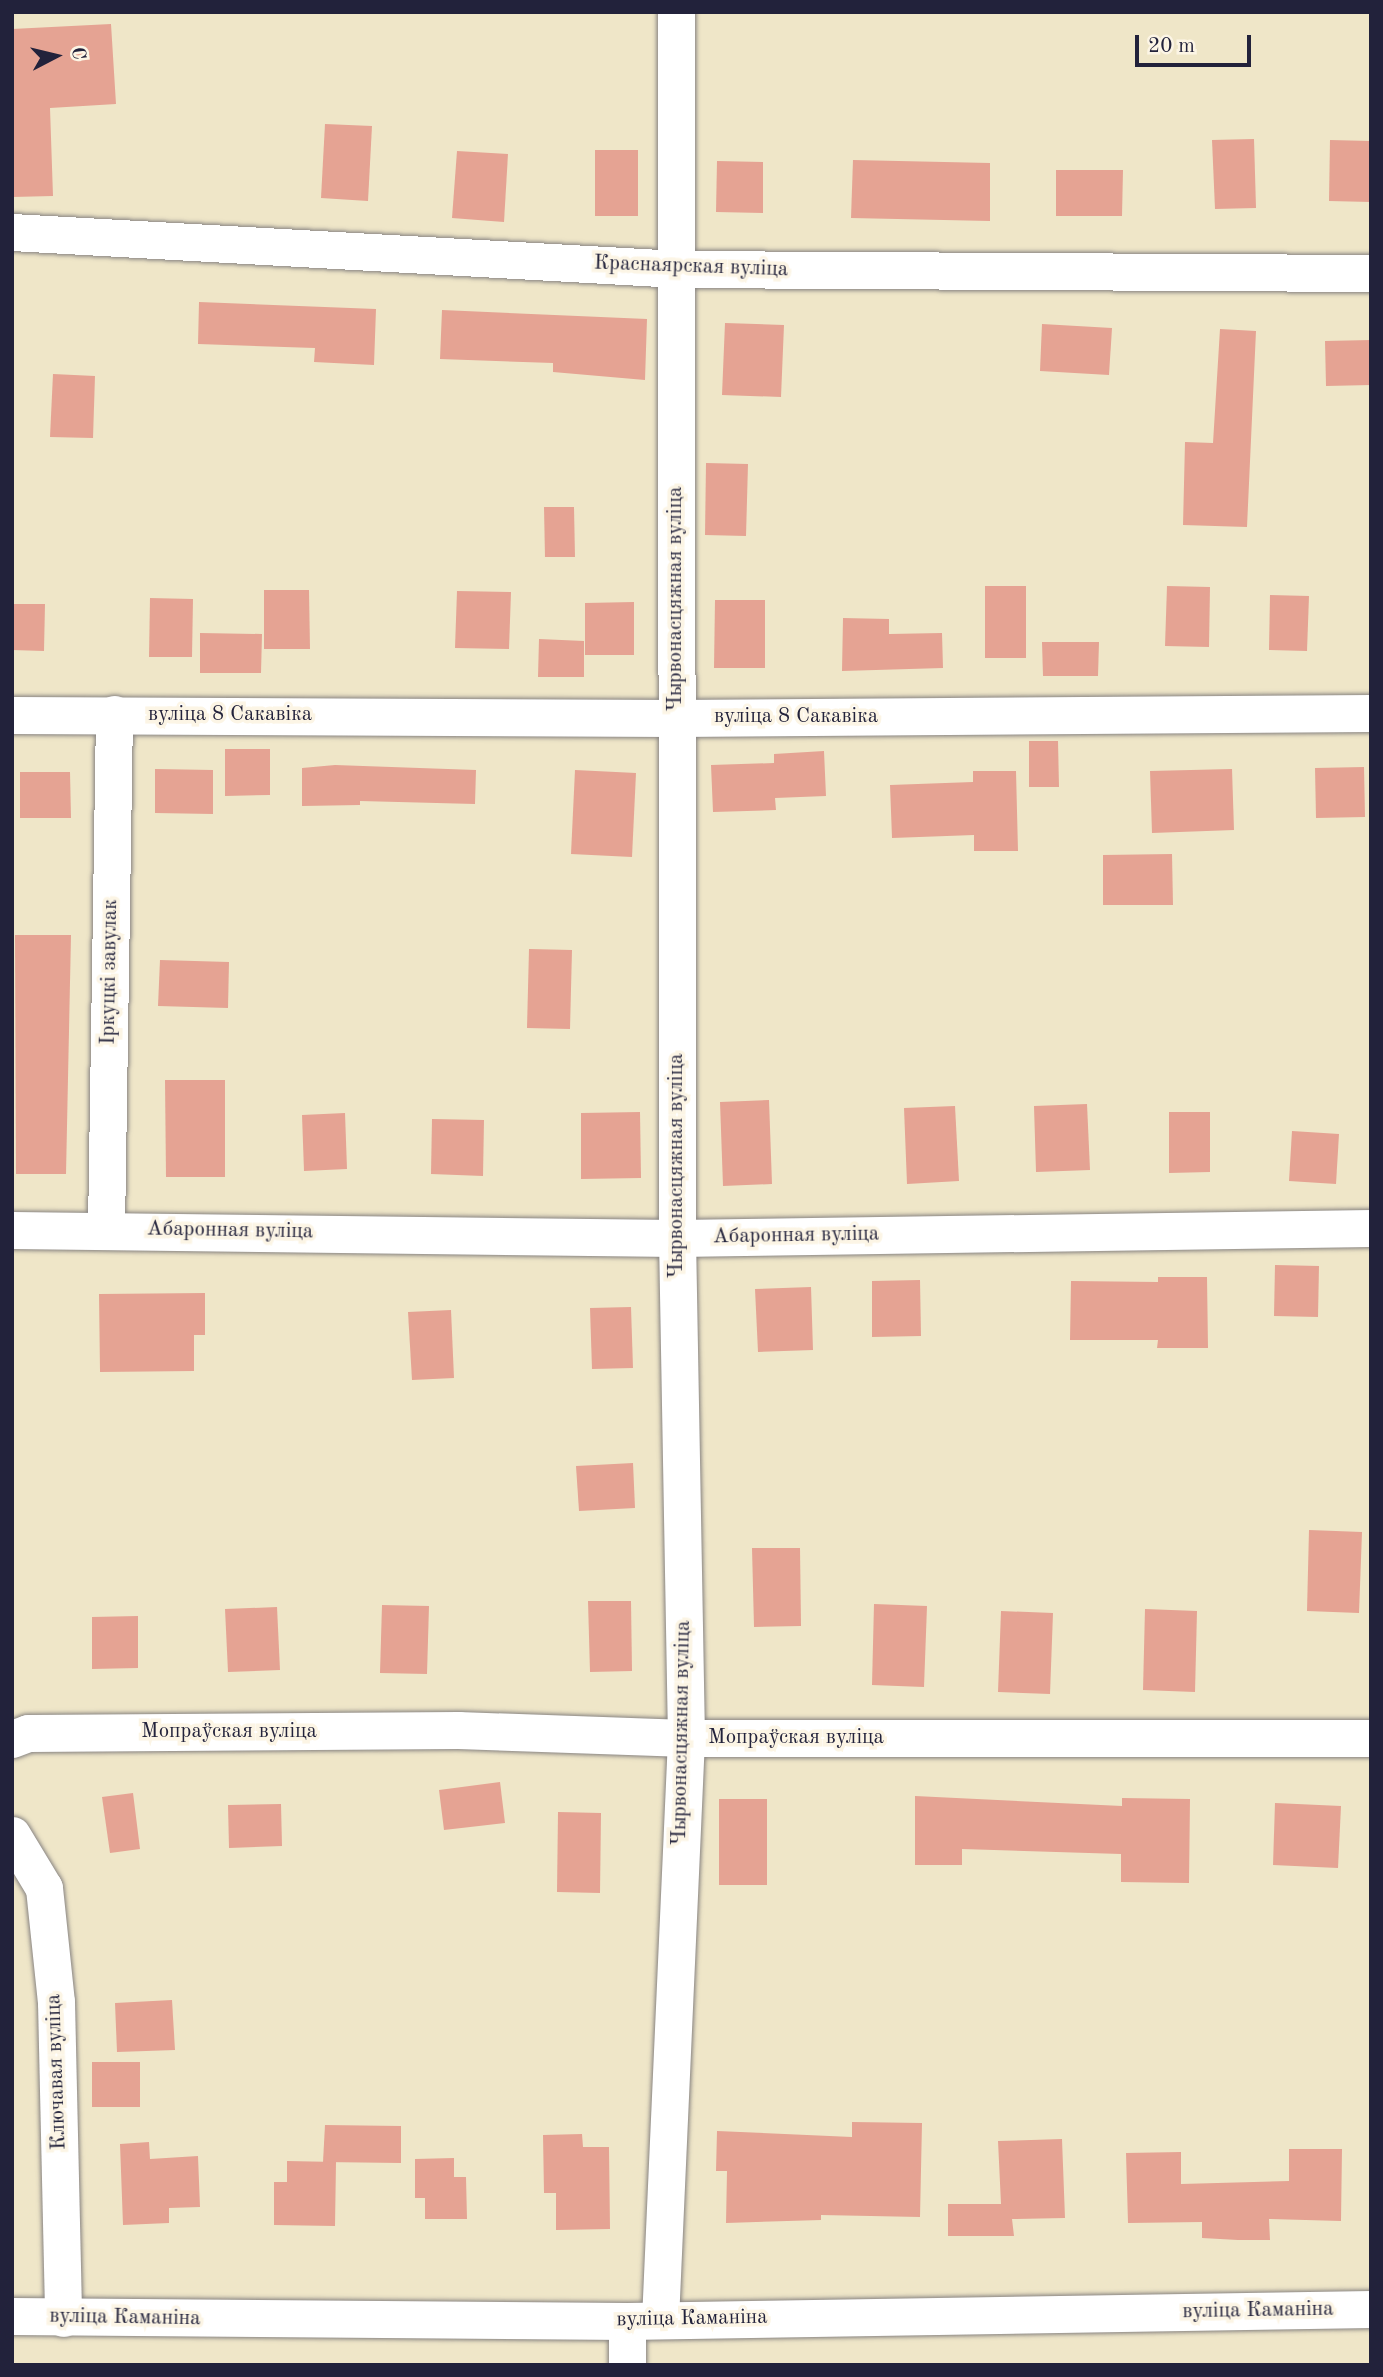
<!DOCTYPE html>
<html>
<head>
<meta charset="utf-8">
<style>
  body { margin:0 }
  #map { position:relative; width:1383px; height:2377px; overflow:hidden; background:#efe6c8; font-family:"Old Standard TT",serif }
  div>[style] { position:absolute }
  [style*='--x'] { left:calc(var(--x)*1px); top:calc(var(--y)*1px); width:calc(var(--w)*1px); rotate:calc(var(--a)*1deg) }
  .building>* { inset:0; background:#e5a393 }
  .roads { filter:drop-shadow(0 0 2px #888482) drop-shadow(0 0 2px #888482) }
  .street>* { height:37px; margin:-18.5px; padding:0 18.5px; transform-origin:18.5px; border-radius:18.5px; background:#fff }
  span { translate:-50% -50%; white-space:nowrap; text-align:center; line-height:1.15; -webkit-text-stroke:7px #fcf5e5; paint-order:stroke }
  .street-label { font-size:21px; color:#22223b }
  .frame { position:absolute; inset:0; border:14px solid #22223b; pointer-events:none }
  .north { position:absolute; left:21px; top:21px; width:70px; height:70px; -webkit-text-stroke:5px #fcf5e5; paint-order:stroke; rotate:83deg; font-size:19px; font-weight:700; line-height:28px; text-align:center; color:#22223b }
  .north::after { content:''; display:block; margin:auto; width:24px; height:32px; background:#22223b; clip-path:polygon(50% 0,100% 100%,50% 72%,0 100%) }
  .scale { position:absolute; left:1135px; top:35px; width:116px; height:32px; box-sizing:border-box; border:4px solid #22223b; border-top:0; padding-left:9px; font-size:21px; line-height:24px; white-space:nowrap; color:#22223b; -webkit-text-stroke:5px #fcf5e5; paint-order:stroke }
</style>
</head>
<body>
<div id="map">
  <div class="building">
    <div style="clip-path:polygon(111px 24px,116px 104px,50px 108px,53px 196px,12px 197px,12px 29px)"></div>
    <div style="clip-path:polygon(325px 124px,372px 126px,368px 201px,321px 198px)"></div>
    <div style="clip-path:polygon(1254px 139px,1256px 208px,1215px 209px,1212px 140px)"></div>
    <div style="clip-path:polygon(1330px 140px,1371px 141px,1371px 202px,1329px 201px)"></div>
    <div style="clip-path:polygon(595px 150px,638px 150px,638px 216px,595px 216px)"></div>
    <div style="clip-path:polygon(457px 151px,508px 154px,504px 222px,452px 218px)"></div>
    <div style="clip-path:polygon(853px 160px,990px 163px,990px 221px,851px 218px)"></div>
    <div style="clip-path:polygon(717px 161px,763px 162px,763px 213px,716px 212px)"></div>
    <div style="clip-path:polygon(1056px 170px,1123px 170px,1122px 216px,1056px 216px)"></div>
    <div style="clip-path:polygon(199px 302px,376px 309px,374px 365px,314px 362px,315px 348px,198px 344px)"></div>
    <div style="clip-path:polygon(442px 310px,647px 319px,645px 380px,553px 372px,553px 363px,440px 359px)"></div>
    <div style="clip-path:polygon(725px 323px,784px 325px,781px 397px,722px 395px)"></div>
    <div style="clip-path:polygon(1042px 324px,1112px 328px,1109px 375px,1040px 371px)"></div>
    <div style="clip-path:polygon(1220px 329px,1256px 331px,1247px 527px,1183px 525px,1185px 442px,1213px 443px)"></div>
    <div style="clip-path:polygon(1371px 340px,1371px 385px,1326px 386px,1325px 341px)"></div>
    <div style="clip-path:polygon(53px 374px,95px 376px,93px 438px,50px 437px)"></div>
    <div style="clip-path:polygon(706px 463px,748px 464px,746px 536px,705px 535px)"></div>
    <div style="clip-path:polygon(544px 507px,574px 507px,575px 557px,545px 557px)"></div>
    <div style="clip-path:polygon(985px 586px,1026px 586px,1026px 658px,985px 658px)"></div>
    <div style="clip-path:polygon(1167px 586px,1210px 587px,1209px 647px,1165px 646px)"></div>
    <div style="clip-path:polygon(264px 590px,309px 590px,310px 649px,264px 649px)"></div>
    <div style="clip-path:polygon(457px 591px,511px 592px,509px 649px,455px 648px)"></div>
    <div style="clip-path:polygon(1270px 595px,1309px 596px,1307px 651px,1269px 650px)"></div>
    <div style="clip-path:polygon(150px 598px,193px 599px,192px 657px,149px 657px)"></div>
    <div style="clip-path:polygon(715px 600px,765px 600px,765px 668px,714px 668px)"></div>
    <div style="clip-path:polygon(634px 602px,634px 655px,585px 655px,585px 603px)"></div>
    <div style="clip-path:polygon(12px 604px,45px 604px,44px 651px,12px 650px)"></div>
    <div style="clip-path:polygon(843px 618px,889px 619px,889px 634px,942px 633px,943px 668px,842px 671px)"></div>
    <div style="clip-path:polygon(200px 633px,262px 634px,261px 673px,200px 673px)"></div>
    <div style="clip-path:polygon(539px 639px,584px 641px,584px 677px,538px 677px)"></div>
    <div style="clip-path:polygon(1042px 642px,1099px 642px,1098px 676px,1043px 676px)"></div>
    <div style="clip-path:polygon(1029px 741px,1058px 741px,1059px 787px,1029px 787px)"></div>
    <div style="clip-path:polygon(225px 749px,270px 749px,270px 795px,225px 796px)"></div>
    <div style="clip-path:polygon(824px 751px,826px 796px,775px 798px,776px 810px,713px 812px,711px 765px,774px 763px,774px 754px)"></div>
    <div style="clip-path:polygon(335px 765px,476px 770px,475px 804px,360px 801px,360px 805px,302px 806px,302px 768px)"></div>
    <div style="clip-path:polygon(1364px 767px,1365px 817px,1316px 818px,1315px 768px)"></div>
    <div style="clip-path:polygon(155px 769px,213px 770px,213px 814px,155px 813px)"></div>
    <div style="clip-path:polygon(1232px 769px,1234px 830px,1152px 833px,1150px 771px)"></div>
    <div style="clip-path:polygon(575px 770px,636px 773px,632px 857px,571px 854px)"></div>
    <div style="clip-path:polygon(973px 771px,1016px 771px,1018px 851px,974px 851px,974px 835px,892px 838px,890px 785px,973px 782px)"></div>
    <div style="clip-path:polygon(20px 772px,70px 772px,71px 818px,20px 818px)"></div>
    <div style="clip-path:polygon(1172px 854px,1173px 905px,1103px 905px,1103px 855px)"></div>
    <div style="clip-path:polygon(15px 935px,71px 935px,66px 1174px,16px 1174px)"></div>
    <div style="clip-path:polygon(529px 949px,572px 950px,570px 1029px,527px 1028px)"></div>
    <div style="clip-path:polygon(160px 960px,229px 962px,228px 1008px,158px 1006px)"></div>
    <div style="clip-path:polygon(165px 1080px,225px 1080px,225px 1177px,166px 1177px)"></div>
    <div style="clip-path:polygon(769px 1100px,772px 1184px,723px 1186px,720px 1102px)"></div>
    <div style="clip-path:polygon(1087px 1104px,1090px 1170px,1036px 1172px,1034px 1106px)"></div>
    <div style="clip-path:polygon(955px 1106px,959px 1181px,907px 1184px,904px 1108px)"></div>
    <div style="clip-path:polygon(640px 1112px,641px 1178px,581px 1179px,581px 1113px)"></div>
    <div style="clip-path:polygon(1169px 1112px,1210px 1112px,1210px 1172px,1169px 1173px)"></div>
    <div style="clip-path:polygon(345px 1113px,347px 1169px,304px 1171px,302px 1115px)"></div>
    <div style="clip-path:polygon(432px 1119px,484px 1120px,483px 1176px,431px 1174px)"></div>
    <div style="clip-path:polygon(1292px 1131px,1339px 1134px,1336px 1184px,1289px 1181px)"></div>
    <div style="clip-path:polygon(1275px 1265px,1319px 1266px,1318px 1317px,1274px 1316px)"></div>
    <div style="clip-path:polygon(1158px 1277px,1207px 1277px,1208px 1348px,1157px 1348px,1158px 1340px,1070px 1340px,1071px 1281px,1158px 1282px)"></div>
    <div style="clip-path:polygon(920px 1280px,921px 1336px,872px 1337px,872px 1281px)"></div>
    <div style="clip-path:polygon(811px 1287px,813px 1350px,758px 1352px,755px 1289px)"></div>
    <div style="clip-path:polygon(205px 1293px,205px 1335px,194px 1335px,194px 1371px,100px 1372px,99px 1294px)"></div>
    <div style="clip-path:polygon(631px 1307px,633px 1368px,592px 1369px,590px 1308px)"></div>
    <div style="clip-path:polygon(451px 1310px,454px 1378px,412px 1380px,408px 1312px)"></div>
    <div style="clip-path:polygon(633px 1463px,635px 1508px,579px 1511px,576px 1466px)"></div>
    <div style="clip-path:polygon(1309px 1530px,1362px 1532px,1359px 1613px,1307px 1611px)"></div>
    <div style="clip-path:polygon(752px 1548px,800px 1548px,801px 1626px,754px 1627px)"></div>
    <div style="clip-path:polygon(588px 1601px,631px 1601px,632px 1671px,590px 1672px)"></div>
    <div style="clip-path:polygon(874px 1604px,927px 1606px,924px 1687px,872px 1685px)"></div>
    <div style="clip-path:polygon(382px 1605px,429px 1606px,427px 1674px,380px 1673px)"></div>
    <div style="clip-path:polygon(277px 1607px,280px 1670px,228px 1672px,225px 1609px)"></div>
    <div style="clip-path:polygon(1145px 1609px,1197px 1611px,1195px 1692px,1143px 1690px)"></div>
    <div style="clip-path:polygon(1001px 1611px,1053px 1613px,1050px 1694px,998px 1692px)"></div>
    <div style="clip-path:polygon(138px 1616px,138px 1668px,92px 1669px,92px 1617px)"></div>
    <div style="clip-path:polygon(500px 1782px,505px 1823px,444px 1830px,439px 1790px)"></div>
    <div style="clip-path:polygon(133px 1793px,140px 1849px,110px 1853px,102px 1797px)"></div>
    <div style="clip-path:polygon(915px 1796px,1122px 1806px,1122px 1798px,1190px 1799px,1189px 1883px,1121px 1882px,1121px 1854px,962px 1849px,962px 1865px,915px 1865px)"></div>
    <div style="clip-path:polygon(719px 1799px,767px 1799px,767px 1885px,719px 1885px)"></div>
    <div style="clip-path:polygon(1275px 1803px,1341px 1806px,1338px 1868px,1273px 1865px)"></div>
    <div style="clip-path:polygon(281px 1804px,282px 1846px,229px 1848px,228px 1805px)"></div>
    <div style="clip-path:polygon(558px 1812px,601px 1813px,600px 1893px,557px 1892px)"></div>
    <div style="clip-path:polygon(172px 2000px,175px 2050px,117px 2052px,115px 2003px)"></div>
    <div style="clip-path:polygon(92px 2062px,140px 2062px,140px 2107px,92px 2107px)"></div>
    <div style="clip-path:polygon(852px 2122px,922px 2123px,920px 2217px,821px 2215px,821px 2220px,726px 2223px,727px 2171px,716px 2171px,717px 2131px,852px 2137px)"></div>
    <div style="clip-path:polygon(325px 2125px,401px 2126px,401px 2163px,323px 2162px)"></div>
    <div style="clip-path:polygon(582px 2134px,583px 2147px,609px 2147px,610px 2229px,556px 2230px,556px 2193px,544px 2193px,543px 2135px)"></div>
    <div style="clip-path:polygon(1062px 2139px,1065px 2218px,1012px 2219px,1014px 2236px,948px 2236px,948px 2204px,1001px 2204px,998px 2141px)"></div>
    <div style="clip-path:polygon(149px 2142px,150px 2159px,198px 2156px,200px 2207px,169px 2208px,169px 2223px,123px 2225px,120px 2144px)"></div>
    <div style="clip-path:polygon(1289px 2149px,1342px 2149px,1341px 2221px,1269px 2219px,1270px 2240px,1238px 2240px,1202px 2238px,1202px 2222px,1128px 2223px,1126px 2153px,1181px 2152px,1181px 2184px,1289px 2181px)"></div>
    <div style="clip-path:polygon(454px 2158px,454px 2177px,466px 2177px,467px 2219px,425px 2219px,425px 2198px,415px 2198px,415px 2159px)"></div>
    <div style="clip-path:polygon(287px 2161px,336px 2162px,335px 2226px,274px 2225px,274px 2182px,287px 2182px)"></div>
  </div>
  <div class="roads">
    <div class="street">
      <div style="--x:12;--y:232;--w:666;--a:3.18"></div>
      <div style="--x:677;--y:269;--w:694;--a:0.33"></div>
      <div style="--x:12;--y:715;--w:664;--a:0.26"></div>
      <div style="--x:676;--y:718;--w:695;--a:-0.41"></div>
      <div style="--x:106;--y:1229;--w:515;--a:-89.11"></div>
      <div style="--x:12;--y:1230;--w:665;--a:0.69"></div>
      <div style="--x:677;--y:1238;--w:694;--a:-0.83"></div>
      <div style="--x:12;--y:1739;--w:17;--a:-21"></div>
      <div style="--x:28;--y:1733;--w:430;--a:-0.4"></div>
      <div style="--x:458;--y:1730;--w:228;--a:2"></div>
      <div style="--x:686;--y:1738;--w:685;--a:0"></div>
      <div style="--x:12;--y:1835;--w:62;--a:58.9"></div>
      <div style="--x:44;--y:1888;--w:115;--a:84"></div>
      <div style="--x:56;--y:2002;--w:316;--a:88.7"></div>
      <div style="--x:12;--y:2316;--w:615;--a:0.47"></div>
      <div style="--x:627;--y:2321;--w:744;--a:-0.92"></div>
      <div style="--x:660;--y:2320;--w:583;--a:-87.44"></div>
      <div style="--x:686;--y:1738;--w:500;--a:-91.03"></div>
      <div style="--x:677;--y:1238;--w:1226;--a:-90.05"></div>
      <div style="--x:627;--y:2365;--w:44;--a:-90"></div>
    </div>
  </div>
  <div class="street-label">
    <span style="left:691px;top:267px;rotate:2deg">Краснаярская вуліца</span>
    <span style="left:676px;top:599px;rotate:-90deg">Чырвонасцяжная вуліца</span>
    <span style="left:230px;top:715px">вуліца 8 Сакавіка</span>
    <span style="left:796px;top:717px">вуліца 8 Сакавіка</span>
    <span style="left:110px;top:972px;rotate:-89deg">Іркуцкі завулак</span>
    <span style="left:677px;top:1166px;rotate:-90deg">Чырвонасцяжная вуліца</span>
    <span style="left:230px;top:1231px;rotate:1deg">Абаронная вуліца</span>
    <span style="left:796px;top:1236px;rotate:-1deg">Абаронная вуліца</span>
    <span style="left:229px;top:1732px">Мопраўская вуліца</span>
    <span style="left:682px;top:1733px;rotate:-89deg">Чырвонасцяжная вуліца</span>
    <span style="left:796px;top:1738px">Мопраўская вуліца</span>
    <span style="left:57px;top:2072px;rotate:-92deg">Ключавая вуліца</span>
    <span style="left:1258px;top:2311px;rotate:-1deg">вуліца Каманіна</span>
    <span style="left:125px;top:2318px;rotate:1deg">вуліца Каманіна</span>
    <span style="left:692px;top:2319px;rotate:-1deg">вуліца Каманіна</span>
  </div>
  <div class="frame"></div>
  <div class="north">С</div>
  <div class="scale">20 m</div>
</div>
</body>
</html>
